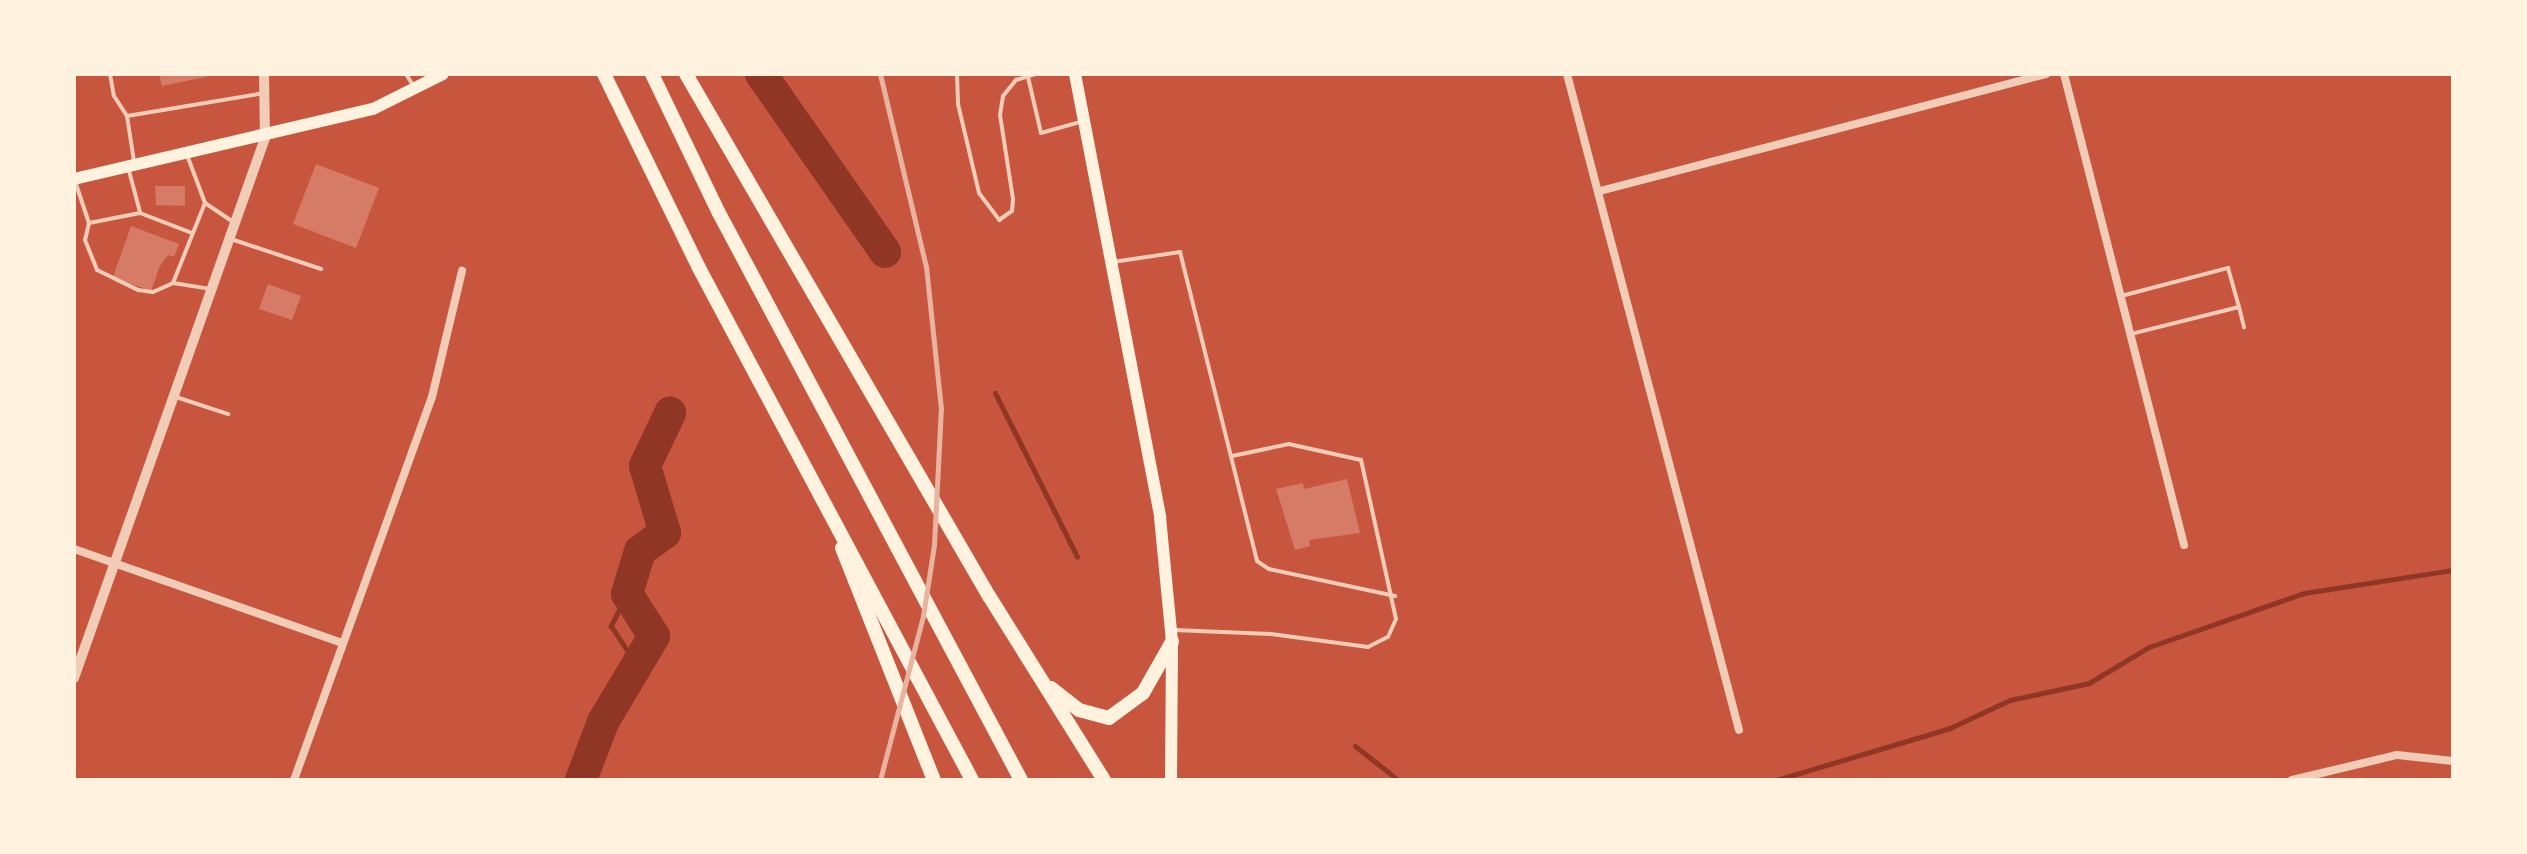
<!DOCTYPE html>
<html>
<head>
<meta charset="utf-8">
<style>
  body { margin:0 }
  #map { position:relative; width:2527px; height:854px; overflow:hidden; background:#c8553d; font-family:"Work Sans",sans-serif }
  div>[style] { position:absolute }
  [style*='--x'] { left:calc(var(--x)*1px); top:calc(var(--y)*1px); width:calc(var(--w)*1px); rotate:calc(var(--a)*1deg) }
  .stream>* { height:5px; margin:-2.5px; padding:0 2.5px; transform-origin:2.5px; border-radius:2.5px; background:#8f3625 }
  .river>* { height:32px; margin:-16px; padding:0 16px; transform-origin:16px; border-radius:16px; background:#8f3625 }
  .building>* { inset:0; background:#d67c66 }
  .service>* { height:4px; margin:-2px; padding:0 2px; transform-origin:2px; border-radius:2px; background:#f1ccb7 }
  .minor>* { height:8px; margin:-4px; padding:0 4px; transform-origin:4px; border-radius:4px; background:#f1ccb7 }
  .tertiary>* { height:10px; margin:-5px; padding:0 5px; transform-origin:5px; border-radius:5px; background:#f1ccb7 }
  .primary>* { height:12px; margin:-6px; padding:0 6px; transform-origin:6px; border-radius:6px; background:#fff3e0 }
  .motorway>* { height:14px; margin:-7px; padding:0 7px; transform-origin:7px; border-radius:7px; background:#fff3e0 }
  .rail>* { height:5px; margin:-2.5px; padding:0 2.5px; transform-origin:2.5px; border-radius:2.5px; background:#e9b49f }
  span { translate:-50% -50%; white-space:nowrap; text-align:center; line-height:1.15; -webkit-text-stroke:8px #fff3e0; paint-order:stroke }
  .frame { position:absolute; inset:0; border:76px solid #fff3e0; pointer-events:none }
</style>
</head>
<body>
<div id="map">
  <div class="stream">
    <div style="--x:882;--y:247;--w:6;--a:59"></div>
    <div style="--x:995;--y:393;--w:183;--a:63.4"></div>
    <div style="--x:627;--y:594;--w:36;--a:117"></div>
    <div style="--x:611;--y:626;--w:45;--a:56.7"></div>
    <div style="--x:1355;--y:746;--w:55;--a:38.3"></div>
    <div style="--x:1776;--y:780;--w:182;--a:-16.6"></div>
    <div style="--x:1950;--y:728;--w:66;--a:-25"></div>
    <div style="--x:2010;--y:700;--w:81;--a:-12.1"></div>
    <div style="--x:2089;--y:683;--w:70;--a:-31"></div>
    <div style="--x:2149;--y:647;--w:164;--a:-19.2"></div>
    <div style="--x:2304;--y:593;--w:151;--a:-8.8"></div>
  </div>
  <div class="river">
    <div style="--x:761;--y:74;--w:217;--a:55.1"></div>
    <div style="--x:581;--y:780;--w:62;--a:-69.2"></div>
    <div style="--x:603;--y:722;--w:100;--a:-59.3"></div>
    <div style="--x:654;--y:636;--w:50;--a:-122.7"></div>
    <div style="--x:627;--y:594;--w:45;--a:-73.2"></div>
    <div style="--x:640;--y:551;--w:31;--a:-36"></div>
    <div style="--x:665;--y:533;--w:70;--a:-106.6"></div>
    <div style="--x:645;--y:466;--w:59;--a:-64.7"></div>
  </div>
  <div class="building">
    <div style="clip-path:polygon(159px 74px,215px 74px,215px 75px,162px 86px)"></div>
    <div style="clip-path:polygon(316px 164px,379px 188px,356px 248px,293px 224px)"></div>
    <div style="clip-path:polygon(155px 186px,185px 186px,185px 206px,156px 205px)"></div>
    <div style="clip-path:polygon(131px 226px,179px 244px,174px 257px,168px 255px,160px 266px,151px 291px,113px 277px)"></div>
    <div style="clip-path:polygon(268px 284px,301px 296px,292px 320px,259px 309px)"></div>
    <div style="clip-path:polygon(1347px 479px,1360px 533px,1309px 540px,1310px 546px,1295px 550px,1276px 489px,1303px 483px,1304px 489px)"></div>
  </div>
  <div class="service">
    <div style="--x:110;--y:74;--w:22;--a:80"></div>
    <div style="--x:114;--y:96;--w:24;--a:57"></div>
    <div style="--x:127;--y:116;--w:139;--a:-9.5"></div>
    <div style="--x:406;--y:74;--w:13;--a:58"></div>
    <div style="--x:957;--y:74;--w:30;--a:88"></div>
    <div style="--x:958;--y:104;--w:91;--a:76.7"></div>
    <div style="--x:979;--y:193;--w:34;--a:53"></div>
    <div style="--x:999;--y:220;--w:16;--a:-35"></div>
    <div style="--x:1012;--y:211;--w:12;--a:-85"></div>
    <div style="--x:1013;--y:199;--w:85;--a:-98.8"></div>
    <div style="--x:1000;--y:115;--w:19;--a:-81"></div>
    <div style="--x:1003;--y:96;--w:21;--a:-51"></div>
    <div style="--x:1016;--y:80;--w:21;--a:-17"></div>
    <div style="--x:1028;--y:77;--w:57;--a:76.9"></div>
    <div style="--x:1041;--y:133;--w:41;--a:-15.8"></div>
    <div style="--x:127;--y:116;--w:46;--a:81.2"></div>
    <div style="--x:187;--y:155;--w:51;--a:69.4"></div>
    <div style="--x:205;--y:203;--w:34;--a:34"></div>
    <div style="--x:129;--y:171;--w:42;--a:75"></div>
    <div style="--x:75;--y:181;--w:44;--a:71.6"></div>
    <div style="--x:89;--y:223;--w:52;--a:-11.1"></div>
    <div style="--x:140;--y:213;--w:56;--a:21"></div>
    <div style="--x:205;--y:203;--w:86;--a:111.8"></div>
    <div style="--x:173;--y:283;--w:36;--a:9"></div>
    <div style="--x:89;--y:223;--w:17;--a:103"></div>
    <div style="--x:85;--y:240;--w:32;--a:68"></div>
    <div style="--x:97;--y:270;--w:46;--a:26"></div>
    <div style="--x:138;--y:290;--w:15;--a:8"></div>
    <div style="--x:153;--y:292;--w:22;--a:-24"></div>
    <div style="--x:231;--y:239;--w:95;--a:18.4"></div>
    <div style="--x:1113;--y:262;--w:68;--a:-8.5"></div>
    <div style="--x:1180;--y:252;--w:318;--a:76"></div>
    <div style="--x:1257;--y:561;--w:14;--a:34"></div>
    <div style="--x:1269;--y:569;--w:129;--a:12.1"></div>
    <div style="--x:2121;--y:296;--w:111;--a:-14.7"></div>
    <div style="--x:2228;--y:268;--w:41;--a:74.2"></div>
    <div style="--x:2239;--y:307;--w:111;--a:166"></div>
    <div style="--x:2239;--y:307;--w:21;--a:76"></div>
    <div style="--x:176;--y:397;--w:55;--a:18.1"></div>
    <div style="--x:1174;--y:630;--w:97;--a:2.4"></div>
    <div style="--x:1271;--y:634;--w:98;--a:7.6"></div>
    <div style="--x:1368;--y:647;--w:22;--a:-27"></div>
    <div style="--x:1388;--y:637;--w:20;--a:-66"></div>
    <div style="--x:1396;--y:619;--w:163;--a:-102.4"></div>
    <div style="--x:1361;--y:460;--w:74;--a:-167.5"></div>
    <div style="--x:1289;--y:444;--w:58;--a:168.1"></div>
  </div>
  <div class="minor">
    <div style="--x:1567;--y:74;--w:678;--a:75.31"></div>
    <div style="--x:2064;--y:74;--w:486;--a:75.7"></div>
    <div style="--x:1600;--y:191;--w:461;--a:-14.7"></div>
    <div style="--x:74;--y:549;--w:285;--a:19.3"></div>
    <div style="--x:294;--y:780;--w:407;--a:-70.2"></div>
    <div style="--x:432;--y:397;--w:130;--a:-76.6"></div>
    <div style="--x:2292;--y:780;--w:108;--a:-13.4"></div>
    <div style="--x:2397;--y:755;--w:56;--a:6.1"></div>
  </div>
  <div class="tertiary">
    <div style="--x:74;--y:678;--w:573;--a:-70.52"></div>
    <div style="--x:265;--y:138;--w:64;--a:-90.9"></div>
  </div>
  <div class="primary">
    <div style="--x:1075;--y:74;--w:451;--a:79.1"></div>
    <div style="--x:1160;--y:517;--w:126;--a:84.5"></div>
    <div style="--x:1172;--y:642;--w:138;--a:90.4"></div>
    <div style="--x:74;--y:179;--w:307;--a:-13.2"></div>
    <div style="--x:373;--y:109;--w:78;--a:-26.6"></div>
  </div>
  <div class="motorway">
    <div style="--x:604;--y:74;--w:216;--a:63.9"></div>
    <div style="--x:699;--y:268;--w:580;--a:61.93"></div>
    <div style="--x:652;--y:74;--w:154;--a:64.3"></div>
    <div style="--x:719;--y:213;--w:642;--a:61.96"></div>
    <div style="--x:686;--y:74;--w:604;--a:59.87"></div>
    <div style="--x:989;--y:596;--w:217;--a:58"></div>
    <div style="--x:842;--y:548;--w:250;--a:68.4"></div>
    <div style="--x:1051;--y:688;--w:36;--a:38"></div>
    <div style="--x:1079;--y:710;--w:31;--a:15"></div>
    <div style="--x:1109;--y:718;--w:42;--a:-36.3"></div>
    <div style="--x:1143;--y:693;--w:59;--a:-60.4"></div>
  </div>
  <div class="rail">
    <div style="--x:880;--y:780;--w:170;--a:-75.3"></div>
    <div style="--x:923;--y:616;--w:72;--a:-81.2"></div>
    <div style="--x:934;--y:545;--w:136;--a:-87.1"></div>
    <div style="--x:941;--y:409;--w:143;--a:-96"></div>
    <div style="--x:926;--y:267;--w:198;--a:-103.4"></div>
  </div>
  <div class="frame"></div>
</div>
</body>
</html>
